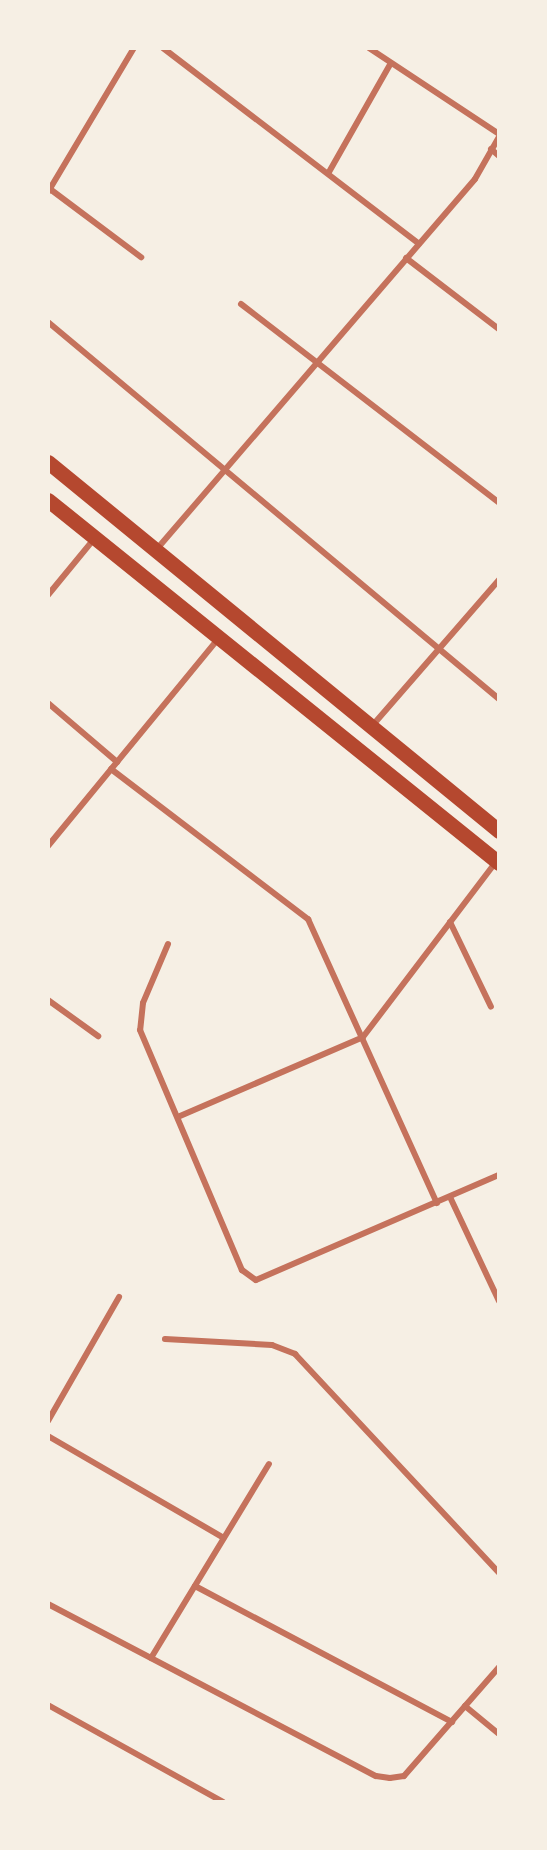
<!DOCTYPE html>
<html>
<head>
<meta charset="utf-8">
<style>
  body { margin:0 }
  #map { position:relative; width:547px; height:1850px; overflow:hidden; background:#f6efe4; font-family:Merriweather,serif }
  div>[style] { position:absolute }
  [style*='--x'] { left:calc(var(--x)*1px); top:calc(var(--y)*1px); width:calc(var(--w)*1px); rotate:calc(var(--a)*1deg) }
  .minor>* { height:6px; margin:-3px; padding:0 3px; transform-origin:3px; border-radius:3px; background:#c5725c }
  .primary>* { height:15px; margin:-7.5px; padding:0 7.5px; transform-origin:7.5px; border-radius:7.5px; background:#b5482f }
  span { translate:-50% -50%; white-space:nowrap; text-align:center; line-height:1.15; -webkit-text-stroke:4.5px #f6efe4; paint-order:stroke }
  .frame { position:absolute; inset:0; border:50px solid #f6efe4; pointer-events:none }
</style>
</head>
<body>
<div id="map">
  <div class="minor">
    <div style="--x:163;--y:48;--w:322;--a:37.4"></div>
    <div style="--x:369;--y:48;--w:156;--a:33.5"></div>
    <div style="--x:491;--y:149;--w:11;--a:41"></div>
    <div style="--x:329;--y:172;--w:125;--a:-60.4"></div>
    <div style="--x:50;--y:189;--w:114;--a:36.8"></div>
    <div style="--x:48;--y:192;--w:168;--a:-59.2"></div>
    <div style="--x:406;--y:258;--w:117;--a:37.4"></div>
    <div style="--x:241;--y:304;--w:326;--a:37.6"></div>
    <div style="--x:48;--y:322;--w:588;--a:39.89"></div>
    <div style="--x:156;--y:550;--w:489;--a:-49.3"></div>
    <div style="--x:475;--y:179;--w:48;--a:-60.3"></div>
    <div style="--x:48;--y:595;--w:72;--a:-50.6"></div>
    <div style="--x:48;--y:703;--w:91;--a:40.5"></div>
    <div style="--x:372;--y:726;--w:194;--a:-49"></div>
    <div style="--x:111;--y:769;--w:248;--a:37.3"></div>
    <div style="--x:308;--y:919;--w:312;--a:65.6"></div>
    <div style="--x:48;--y:846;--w:269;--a:-50.6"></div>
    <div style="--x:450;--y:922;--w:94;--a:64.2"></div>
    <div style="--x:168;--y:944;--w:64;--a:113"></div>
    <div style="--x:143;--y:1003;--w:27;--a:96"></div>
    <div style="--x:140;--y:1030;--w:261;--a:67"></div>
    <div style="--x:242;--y:1270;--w:17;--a:36"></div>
    <div style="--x:256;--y:1280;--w:265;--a:-23.4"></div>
    <div style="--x:48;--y:1000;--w:62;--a:35.8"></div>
    <div style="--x:180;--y:1116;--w:199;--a:-23.3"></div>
    <div style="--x:363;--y:1037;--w:220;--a:-52.8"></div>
    <div style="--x:450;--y:1197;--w:115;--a:64.8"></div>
    <div style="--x:165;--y:1339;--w:107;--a:3.2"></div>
    <div style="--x:272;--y:1345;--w:25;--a:21"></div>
    <div style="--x:295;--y:1354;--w:299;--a:47"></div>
    <div style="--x:48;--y:1421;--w:143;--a:-60.2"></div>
    <div style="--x:48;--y:1436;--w:203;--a:30.1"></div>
    <div style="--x:195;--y:1586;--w:291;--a:27.9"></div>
    <div style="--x:48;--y:1604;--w:370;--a:27.7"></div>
    <div style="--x:376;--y:1776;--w:14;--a:8"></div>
    <div style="--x:390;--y:1778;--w:14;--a:-8"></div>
    <div style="--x:404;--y:1776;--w:145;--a:-48.9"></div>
    <div style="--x:151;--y:1658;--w:227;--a:-58.7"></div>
    <div style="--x:48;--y:1705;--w:200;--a:29"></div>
    <div style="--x:465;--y:1706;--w:44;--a:39.5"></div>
  </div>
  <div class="primary">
    <div style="--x:48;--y:462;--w:583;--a:39.29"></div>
    <div style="--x:48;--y:500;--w:579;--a:38.83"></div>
  </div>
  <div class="frame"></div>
</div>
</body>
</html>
